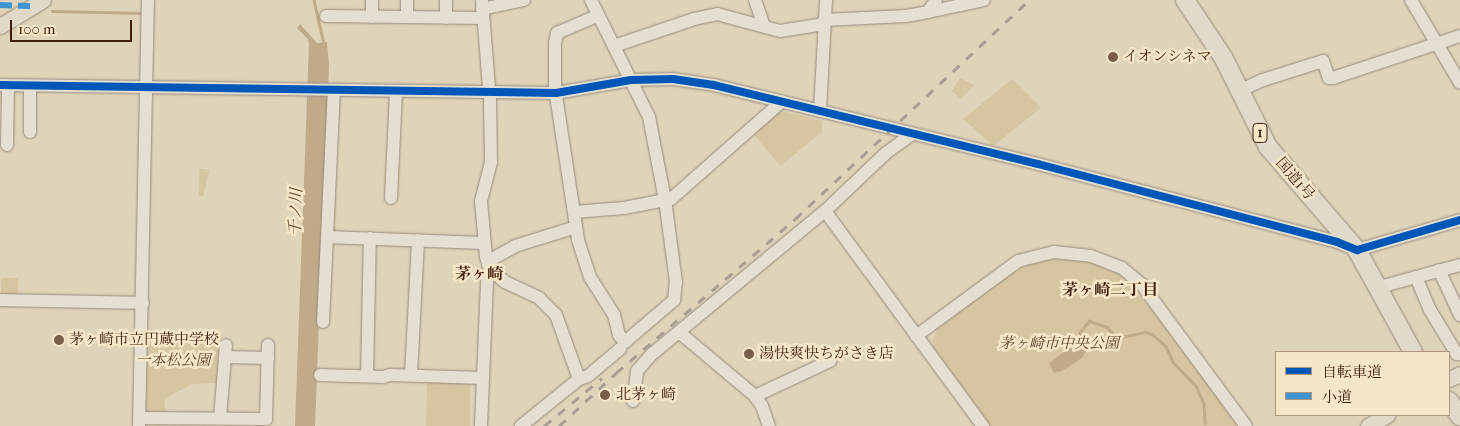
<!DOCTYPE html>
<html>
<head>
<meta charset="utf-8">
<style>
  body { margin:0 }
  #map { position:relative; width:1460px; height:426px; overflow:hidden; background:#dfd3b9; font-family:"IM FELL French Canon","Noto Serif JP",serif }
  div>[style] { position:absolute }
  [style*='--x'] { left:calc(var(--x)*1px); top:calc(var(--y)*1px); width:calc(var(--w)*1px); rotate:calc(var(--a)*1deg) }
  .green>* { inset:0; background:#d7c5a2 }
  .water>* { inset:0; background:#c1aa89 }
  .stream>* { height:2.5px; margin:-1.25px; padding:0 1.25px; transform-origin:1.25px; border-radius:1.25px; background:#c1aa89 }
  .roads { filter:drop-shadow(0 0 1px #968b7b) drop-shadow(0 0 1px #968b7b) }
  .minor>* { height:12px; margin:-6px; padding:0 6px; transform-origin:6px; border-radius:6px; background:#e5dfd2 }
  .major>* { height:15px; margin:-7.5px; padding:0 7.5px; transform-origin:7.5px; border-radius:7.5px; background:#e1d9ca }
  .highway>* { height:18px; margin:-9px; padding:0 9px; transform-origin:9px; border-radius:9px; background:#e1d9ca }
  .rail>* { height:2.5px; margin-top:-1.25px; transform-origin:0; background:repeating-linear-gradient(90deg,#a79e94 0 9px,transparent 0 18px) }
  .quiet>* { height:6px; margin-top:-3px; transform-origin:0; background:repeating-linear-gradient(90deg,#3f94d2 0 12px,transparent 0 18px) }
  .cycleway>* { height:8px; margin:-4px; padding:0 4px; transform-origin:4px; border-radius:4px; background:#0057b8 }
  .dots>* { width:14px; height:14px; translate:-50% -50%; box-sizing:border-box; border:2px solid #f5e6c7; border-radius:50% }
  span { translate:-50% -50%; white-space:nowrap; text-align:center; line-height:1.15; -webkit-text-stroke:5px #f5e6c7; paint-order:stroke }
  .shield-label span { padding:1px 4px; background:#f5e6c7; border:1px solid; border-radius:4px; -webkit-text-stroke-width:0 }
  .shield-label { font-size:14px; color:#401e0f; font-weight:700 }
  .poi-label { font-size:15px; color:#401e0f }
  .left { translate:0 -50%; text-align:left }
  .street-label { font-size:15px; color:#401e0f }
  .park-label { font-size:15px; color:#64452f; font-style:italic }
  .water-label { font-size:16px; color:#694933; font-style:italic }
  .neighbourhood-label { font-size:16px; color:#401e0f; font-weight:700 }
  .legend { position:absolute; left:1275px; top:351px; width:175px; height:65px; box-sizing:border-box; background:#f5e6c7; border:1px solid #ad967d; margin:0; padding:6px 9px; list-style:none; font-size:15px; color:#401e0f }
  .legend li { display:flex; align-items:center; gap:10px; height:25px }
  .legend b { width:25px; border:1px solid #ad967d }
  .scale { position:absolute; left:10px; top:20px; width:122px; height:22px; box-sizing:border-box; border:2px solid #401e0f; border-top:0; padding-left:6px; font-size:15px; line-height:18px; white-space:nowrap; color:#401e0f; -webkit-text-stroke:4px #f5e6c7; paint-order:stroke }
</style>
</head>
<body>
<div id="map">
  <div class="green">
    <div style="clip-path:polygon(960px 78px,974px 85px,961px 99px,952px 91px)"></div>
    <div style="clip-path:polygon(1012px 79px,1041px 108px,993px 146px,963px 119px)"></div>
    <div style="clip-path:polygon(777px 110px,822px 121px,822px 132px,780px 166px,753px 133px)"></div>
    <div style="clip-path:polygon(199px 169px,206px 169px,209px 172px,203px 196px,199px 196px)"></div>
    <div style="clip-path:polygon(1049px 256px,1097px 260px,1124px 275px,1128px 284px,1137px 292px,1180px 344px,1237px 426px,989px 426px,934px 354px,932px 341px,937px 330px,996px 282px,1031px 262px)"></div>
    <div style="clip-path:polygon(1px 278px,18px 278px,18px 297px,1px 296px)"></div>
    <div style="clip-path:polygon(145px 331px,219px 333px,217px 383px,192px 384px,165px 399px,165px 413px,141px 413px)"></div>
    <div style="clip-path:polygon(427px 381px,470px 383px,470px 426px,426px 426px)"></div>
  </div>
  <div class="water">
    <div style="clip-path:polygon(300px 24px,317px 43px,327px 42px,329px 65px,315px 426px,295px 426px,309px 44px,308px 39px,297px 28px)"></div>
    <div style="clip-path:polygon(1080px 340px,1087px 350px,1082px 358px,1062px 371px,1054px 373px,1049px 363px)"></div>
  </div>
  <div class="stream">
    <div style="--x:314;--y:0;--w:45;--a:77.2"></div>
    <div style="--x:52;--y:11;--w:91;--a:1.3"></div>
    <div style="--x:1080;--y:340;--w:7;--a:-98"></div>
    <div style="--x:1079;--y:333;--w:16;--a:-50"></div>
    <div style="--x:1089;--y:321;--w:19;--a:18"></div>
    <div style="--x:1107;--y:327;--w:15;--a:48"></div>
    <div style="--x:1117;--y:338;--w:29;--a:-12"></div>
    <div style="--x:1145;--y:332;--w:7;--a:16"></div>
    <div style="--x:1152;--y:334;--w:18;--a:41"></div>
    <div style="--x:1166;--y:346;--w:17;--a:66"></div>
    <div style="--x:1173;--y:362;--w:33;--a:46"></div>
    <div style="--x:1196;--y:386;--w:19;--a:65"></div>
    <div style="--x:1204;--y:403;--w:20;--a:87"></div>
  </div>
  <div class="roads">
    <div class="minor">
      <div style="--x:482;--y:0;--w:100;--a:85.4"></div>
      <div style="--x:490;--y:100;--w:62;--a:89.1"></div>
      <div style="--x:491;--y:162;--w:40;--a:104.4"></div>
      <div style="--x:481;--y:201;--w:56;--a:84.9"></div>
      <div style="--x:486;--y:257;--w:13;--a:72"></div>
      <div style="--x:490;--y:269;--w:20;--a:41"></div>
      <div style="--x:505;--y:282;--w:38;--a:25"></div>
      <div style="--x:539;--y:298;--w:24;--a:45"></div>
      <div style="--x:556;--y:315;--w:68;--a:70.2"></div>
      <div style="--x:579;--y:379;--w:75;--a:141"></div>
      <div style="--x:755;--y:0;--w:28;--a:71"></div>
      <div style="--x:1411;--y:0;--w:96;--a:59.4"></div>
      <div style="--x:482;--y:9;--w:43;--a:-12.1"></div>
      <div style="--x:928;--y:12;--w:57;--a:-12.1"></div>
      <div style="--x:326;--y:16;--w:157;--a:0.7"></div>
      <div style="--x:597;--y:16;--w:43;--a:157"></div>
      <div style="--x:557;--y:33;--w:10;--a:101"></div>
      <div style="--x:555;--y:43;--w:46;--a:90"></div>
      <div style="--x:555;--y:89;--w:153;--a:81.3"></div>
      <div style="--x:578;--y:240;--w:39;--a:72"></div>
      <div style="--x:590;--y:277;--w:45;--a:57.7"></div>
      <div style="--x:614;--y:315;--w:21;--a:76"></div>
      <div style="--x:619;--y:335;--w:9;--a:49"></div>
      <div style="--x:625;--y:342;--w:65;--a:-40.6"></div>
      <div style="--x:674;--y:300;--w:18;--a:-84"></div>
      <div style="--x:676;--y:282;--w:83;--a:-97.6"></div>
      <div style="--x:665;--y:200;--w:6;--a:-9"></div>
      <div style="--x:671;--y:199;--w:148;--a:-41.4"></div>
      <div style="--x:372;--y:17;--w:17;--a:-90"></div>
      <div style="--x:407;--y:17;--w:17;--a:-90"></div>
      <div style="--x:446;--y:18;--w:18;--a:-90"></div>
      <div style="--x:824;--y:20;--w:82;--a:-2.8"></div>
      <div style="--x:906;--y:16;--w:22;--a:-10"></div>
      <div style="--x:928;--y:12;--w:14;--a:-56"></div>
      <div style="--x:614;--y:46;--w:84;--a:-18.6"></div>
      <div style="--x:694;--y:19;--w:24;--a:-12"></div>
      <div style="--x:717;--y:14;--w:65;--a:15.1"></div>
      <div style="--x:780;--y:31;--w:45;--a:-9"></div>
      <div style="--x:0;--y:85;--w:556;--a:0.82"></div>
      <div style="--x:556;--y:93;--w:76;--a:-9.8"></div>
      <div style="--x:631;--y:80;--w:42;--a:-1.4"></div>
      <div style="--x:673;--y:79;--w:41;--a:8.3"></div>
      <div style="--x:714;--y:85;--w:333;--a:13.7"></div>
      <div style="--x:1038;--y:164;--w:309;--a:14.6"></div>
      <div style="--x:1337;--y:242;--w:22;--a:22"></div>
      <div style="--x:1357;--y:250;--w:107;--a:-16.2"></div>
      <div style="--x:1239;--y:91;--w:26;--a:-25"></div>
      <div style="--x:1263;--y:80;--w:63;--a:-17.6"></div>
      <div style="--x:1323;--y:61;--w:18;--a:71"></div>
      <div style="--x:1329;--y:78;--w:4;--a:0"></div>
      <div style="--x:1333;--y:78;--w:134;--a:-18.3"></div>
      <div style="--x:820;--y:111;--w:111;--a:-86.9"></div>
      <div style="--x:30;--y:132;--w:46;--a:-90"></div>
      <div style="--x:7;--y:145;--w:59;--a:-89"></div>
      <div style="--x:391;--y:198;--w:106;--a:-87.3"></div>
      <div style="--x:825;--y:211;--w:267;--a:53.7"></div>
      <div style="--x:574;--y:212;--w:50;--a:-4.6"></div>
      <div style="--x:624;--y:208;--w:42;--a:-11"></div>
      <div style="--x:665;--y:200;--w:85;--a:-100.9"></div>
      <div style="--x:649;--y:117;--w:131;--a:-116.4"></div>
      <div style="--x:327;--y:237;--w:156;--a:2.2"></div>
      <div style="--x:488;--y:264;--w:6;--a:-51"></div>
      <div style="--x:492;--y:259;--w:26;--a:-29"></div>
      <div style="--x:515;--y:246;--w:64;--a:-17.3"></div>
      <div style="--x:1439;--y:270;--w:50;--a:65"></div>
      <div style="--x:1416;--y:277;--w:36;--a:67"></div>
      <div style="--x:1430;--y:310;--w:52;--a:58.5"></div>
      <div style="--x:1457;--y:354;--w:3;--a:-18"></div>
      <div style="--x:1376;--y:288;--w:87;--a:-15.3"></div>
      <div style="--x:0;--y:300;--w:143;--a:1.2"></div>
      <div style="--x:323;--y:322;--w:231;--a:-87.3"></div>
      <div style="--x:680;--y:333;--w:98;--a:40"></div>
      <div style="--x:755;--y:396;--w:12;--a:55"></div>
      <div style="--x:762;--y:406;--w:21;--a:71"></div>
      <div style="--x:916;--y:336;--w:127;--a:-36.3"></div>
      <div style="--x:1018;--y:261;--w:37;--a:-14"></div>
      <div style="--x:1054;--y:252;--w:37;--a:6"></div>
      <div style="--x:1091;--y:256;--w:33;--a:21"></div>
      <div style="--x:1122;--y:268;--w:26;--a:40"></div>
      <div style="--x:1142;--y:285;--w:175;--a:53.6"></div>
      <div style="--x:225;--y:357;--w:43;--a:1.3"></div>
      <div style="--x:320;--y:375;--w:63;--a:1.8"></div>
      <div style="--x:383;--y:377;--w:7;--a:-16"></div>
      <div style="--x:390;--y:375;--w:93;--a:1.8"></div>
      <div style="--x:411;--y:375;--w:135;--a:-87"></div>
      <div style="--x:367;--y:376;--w:138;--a:-88.8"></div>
      <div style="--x:579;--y:379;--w:9;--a:-18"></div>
      <div style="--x:588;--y:376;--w:42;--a:-40.2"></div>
      <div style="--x:755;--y:396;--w:83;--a:-25"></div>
      <div style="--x:633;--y:401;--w:30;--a:-82"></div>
      <div style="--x:637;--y:371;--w:23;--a:-49"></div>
      <div style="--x:652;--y:354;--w:224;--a:-39.6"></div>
      <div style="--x:825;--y:211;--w:84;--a:-43.6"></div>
      <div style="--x:886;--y:153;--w:31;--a:-36"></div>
      <div style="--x:139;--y:418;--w:127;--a:0.5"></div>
      <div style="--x:266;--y:419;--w:74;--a:-88.5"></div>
      <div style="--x:220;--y:418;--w:73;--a:-85.3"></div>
      <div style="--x:139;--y:426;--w:426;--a:-88.8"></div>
      <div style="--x:481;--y:426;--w:146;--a:-87.6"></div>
      <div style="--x:487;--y:280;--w:11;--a:-75"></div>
    </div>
    <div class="major">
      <div style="--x:0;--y:26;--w:50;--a:-31.2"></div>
      <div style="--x:1449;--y:379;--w:12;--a:-24"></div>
      <div style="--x:1368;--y:426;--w:22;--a:-30"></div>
    </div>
    <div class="highway">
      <div style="--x:1185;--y:0;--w:69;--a:56.3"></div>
      <div style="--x:1223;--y:57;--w:101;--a:63.4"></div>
      <div style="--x:1268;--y:147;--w:136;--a:49.2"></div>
      <div style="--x:1357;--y:250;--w:116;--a:61.2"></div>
      <div style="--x:1449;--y:401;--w:19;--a:54"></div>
    </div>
  </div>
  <div class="rail">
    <div style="--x:544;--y:426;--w:75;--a:-39.6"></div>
    <div style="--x:559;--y:426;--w:78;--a:-42.9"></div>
    <div style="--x:616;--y:373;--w:236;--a:-40.7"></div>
    <div style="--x:795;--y:219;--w:320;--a:-43.1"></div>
  </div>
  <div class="quiet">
    <div style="--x:0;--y:5;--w:34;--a:2"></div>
  </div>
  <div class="cycleway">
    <div style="--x:0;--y:85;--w:556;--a:0.82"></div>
    <div style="--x:556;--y:93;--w:76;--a:-9.8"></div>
    <div style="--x:631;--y:80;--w:42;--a:-1.4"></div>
    <div style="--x:673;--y:79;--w:41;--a:8.3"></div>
    <div style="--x:714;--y:85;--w:333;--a:13.7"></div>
    <div style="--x:1038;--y:164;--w:309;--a:14.6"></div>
    <div style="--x:1337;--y:242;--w:22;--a:22"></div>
    <div style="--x:1357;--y:250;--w:107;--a:-16.2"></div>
  </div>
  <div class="dots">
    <div style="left:1113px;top:57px;background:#785d4a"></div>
    <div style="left:59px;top:340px;background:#785d4a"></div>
    <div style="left:749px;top:354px;background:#785d4a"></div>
    <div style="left:605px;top:395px;background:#785d4a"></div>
  </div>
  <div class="shield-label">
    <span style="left:1260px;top:133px">1</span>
  </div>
  <div class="poi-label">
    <span class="left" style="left:1123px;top:57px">イオンシネマ</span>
    <span class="left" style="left:69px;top:340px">茅ヶ崎市立円蔵中学校</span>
    <span class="left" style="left:759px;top:354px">湯快爽快ちがさき店</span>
    <span class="left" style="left:616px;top:395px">北茅ヶ崎</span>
  </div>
  <div class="street-label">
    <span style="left:1295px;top:179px;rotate:49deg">国道1号</span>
  </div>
  <div class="park-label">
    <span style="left:1059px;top:344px">茅ヶ崎市中央公園</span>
    <span style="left:173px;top:361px">一本松公園</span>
  </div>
  <div class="water-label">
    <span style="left:296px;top:212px;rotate:-88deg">千ノ川</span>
  </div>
  <div class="neighbourhood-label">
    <span style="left:479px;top:274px">茅ヶ崎</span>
    <span style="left:1110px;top:290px">茅ヶ崎二丁目</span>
  </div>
  <ul class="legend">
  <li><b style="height:6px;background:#0057b8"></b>自転車道</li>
  <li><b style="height:6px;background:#3f94d2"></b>小道</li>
  </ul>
  <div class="scale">100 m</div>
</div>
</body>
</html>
